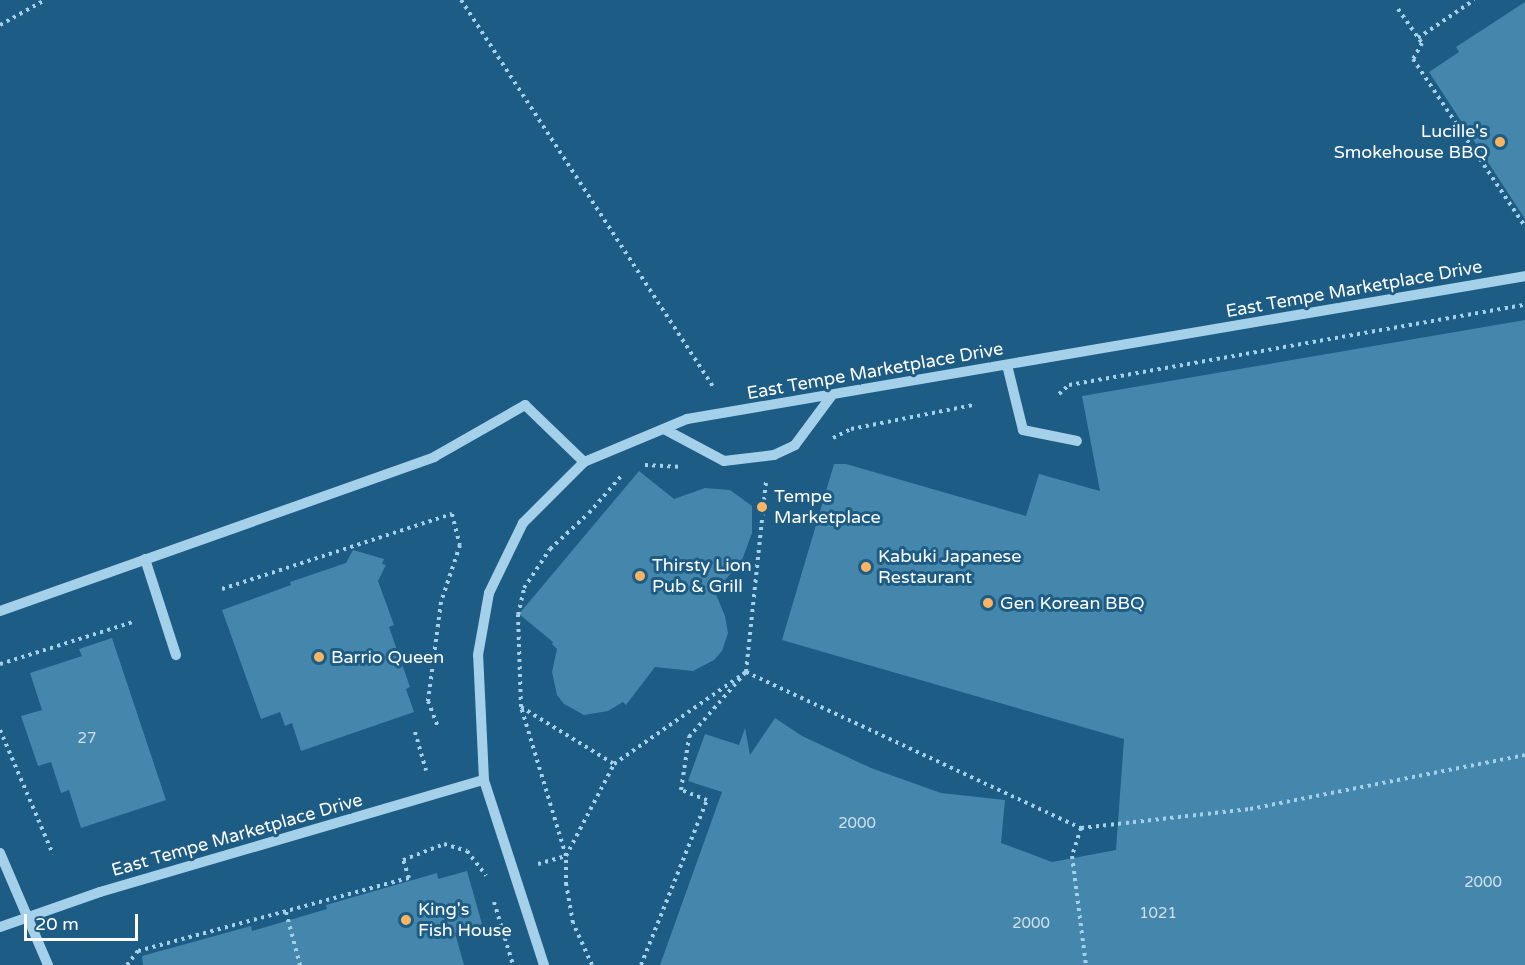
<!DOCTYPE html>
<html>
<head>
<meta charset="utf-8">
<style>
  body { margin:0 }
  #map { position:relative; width:1525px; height:965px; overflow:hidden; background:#1d5c84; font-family:"Varela Round",sans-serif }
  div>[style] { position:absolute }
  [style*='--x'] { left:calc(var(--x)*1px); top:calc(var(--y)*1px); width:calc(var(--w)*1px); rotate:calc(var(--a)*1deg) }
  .building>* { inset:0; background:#4586ad }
  .path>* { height:4px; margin-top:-2px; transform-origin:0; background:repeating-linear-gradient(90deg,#a4d0ea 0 3px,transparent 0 7.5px) }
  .minor>* { height:10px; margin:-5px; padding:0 5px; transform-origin:5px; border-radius:5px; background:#a4d0ea }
  .dots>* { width:16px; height:16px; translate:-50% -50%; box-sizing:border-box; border:3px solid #1d5c84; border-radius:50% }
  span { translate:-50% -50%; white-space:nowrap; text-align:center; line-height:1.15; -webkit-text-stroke:6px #1d5c84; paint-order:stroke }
  .number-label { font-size:15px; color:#d0e1ea }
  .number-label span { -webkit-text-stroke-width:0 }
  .poi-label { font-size:18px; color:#fff }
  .right { translate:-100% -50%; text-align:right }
  .left { translate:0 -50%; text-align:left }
  .street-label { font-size:18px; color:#fff }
  .scale { position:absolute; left:24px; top:914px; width:114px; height:27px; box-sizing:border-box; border:3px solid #fff; border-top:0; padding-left:8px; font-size:18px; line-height:21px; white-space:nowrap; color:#fff; -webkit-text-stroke:4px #1d5c84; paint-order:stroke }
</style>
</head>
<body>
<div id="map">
  <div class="building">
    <div style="clip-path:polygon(1525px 2px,1525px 219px,1429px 72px,1459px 52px,1456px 47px)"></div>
    <div style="clip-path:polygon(1525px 320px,1525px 965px,660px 965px,722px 792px,688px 781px,705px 734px,739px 745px,745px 728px,750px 755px,775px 718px,802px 736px,871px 768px,941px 793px,1005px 800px,1001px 843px,1052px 862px,1116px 850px,1124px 739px,782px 640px,834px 464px,846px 464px,1026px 516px,1039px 474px,1100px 491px,1082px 396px)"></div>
    <div style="clip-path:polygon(639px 471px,674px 499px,705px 488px,730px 490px,752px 506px,752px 533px,742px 560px,715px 592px,725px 616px,728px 633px,722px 651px,714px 660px,693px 671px,655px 667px,626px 705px,623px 702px,608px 711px,584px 715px,564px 704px,557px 695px,552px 672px,557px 649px,552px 644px,553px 642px,519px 614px)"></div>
    <div style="clip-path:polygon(353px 550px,384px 559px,382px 564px,386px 565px,378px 581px,394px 625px,389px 627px,410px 687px,406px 689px,414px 712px,301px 751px,292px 723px,285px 726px,280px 712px,261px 719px,222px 610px,291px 585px,290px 582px,346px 563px)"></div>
    <div style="clip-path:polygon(112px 638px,166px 800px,81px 828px,69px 790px,61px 793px,51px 762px,38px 766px,21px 716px,42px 710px,30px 673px,82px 656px,79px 649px)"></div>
    <div style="clip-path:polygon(467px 871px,482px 924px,455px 933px,464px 965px,143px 965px,142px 956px,251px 926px,252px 931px,327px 909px,326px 905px,437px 873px,438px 879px)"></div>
  </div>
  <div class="path">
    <div style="--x:461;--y:0;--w:462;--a:56.9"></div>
    <div style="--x:1398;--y:9;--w:42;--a:54.8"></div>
    <div style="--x:1422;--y:43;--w:18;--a:119"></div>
    <div style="--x:1413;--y:59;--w:201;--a:56.2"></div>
    <div style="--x:0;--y:25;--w:51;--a:-29.1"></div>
    <div style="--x:1418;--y:38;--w:68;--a:-34.2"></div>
    <div style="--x:1059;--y:394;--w:13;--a:-42"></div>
    <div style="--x:1069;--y:385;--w:463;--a:-10"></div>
    <div style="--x:833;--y:438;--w:20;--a:-27"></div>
    <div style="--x:851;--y:429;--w:124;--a:-11.1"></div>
    <div style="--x:645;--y:465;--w:34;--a:3"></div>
    <div style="--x:222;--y:589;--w:242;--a:-18.1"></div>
    <div style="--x:452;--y:514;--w:32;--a:76"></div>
    <div style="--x:460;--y:545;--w:60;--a:108.4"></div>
    <div style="--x:441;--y:602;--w:100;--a:97.5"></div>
    <div style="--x:428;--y:701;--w:26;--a:69"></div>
    <div style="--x:0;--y:664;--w:139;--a:-17.5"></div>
    <div style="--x:521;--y:707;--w:109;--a:31.5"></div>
    <div style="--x:0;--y:730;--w:135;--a:66.9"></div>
    <div style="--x:415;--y:732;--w:40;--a:74"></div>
    <div style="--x:1081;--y:828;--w:29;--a:108"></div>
    <div style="--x:1072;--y:856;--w:110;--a:82.7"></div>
    <div style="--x:538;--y:864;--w:29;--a:-16"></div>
    <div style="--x:566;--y:856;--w:104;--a:-62.4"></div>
    <div style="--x:614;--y:764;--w:161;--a:-34.9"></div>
    <div style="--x:746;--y:672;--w:192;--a:-84"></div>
    <div style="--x:494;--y:902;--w:66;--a:73.2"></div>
    <div style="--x:286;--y:912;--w:55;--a:75.2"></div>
    <div style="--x:127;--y:965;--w:18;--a:-52"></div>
    <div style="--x:138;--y:951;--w:281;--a:-15.1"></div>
    <div style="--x:409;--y:878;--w:19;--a:-108"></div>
    <div style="--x:403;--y:860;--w:44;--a:-21.3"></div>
    <div style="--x:444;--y:844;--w:24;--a:17"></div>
    <div style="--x:467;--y:851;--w:31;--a:52"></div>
    <div style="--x:592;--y:965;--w:46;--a:-114.3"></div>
    <div style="--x:573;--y:923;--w:39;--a:-100"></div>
    <div style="--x:566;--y:885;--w:29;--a:-90"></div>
    <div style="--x:566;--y:856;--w:156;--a:-106.8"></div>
    <div style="--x:521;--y:707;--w:92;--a:-91.9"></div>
    <div style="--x:518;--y:615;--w:28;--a:-77"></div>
    <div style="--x:524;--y:588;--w:47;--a:-56.3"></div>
    <div style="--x:550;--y:549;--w:53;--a:-42.7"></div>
    <div style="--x:589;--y:513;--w:50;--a:-49"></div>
    <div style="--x:641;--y:965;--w:178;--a:-68.2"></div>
    <div style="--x:707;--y:800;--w:28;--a:-159"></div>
    <div style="--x:681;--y:790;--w:54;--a:-81.4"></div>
    <div style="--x:689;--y:737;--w:86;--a:-48.8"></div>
    <div style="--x:746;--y:672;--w:370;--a:25"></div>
    <div style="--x:1081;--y:828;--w:170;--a:-6.4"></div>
    <div style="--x:1250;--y:809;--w:280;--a:-11.1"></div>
  </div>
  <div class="minor">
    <div style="--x:1007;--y:365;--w:67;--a:76.2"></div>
    <div style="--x:1023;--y:430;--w:55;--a:11.5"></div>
    <div style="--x:664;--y:429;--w:68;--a:28.1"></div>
    <div style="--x:724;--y:461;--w:50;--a:-6.8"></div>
    <div style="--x:774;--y:455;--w:23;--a:-25"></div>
    <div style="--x:795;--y:445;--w:62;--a:-53.5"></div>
    <div style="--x:145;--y:559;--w:101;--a:72.1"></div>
    <div style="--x:0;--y:611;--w:461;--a:-19.5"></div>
    <div style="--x:434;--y:457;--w:105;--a:-29.7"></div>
    <div style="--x:525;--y:405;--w:82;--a:44"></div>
    <div style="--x:0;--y:853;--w:122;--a:66.8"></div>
    <div style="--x:0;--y:927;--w:106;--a:-19.3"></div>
    <div style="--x:100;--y:892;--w:400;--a:-16.3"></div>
    <div style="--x:544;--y:965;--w:194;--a:-108"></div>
    <div style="--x:484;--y:780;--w:125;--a:-92.7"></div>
    <div style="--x:478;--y:655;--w:63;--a:-79.9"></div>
    <div style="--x:489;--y:593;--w:78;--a:-64.1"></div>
    <div style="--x:523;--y:523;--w:86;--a:-45"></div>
    <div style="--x:584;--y:462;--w:112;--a:-22.7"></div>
    <div style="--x:687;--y:419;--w:850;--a:-9.68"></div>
  </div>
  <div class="dots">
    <div style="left:1500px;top:142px;background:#fab462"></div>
    <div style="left:762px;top:507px;background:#fab462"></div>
    <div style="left:866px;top:567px;background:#fab462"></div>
    <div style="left:640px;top:576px;background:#fab462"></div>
    <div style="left:988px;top:603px;background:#fab462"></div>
    <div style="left:319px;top:657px;background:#fab462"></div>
    <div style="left:406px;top:920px;background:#fab462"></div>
  </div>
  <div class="number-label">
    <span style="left:87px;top:739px">27</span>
    <span style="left:857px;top:824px">2000</span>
    <span style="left:1483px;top:883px">2000</span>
    <span style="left:1158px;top:914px">1021</span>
    <span style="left:1031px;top:924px">2000</span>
  </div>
  <div class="poi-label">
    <span class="right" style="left:1488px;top:142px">Lucille's<br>Smokehouse BBQ</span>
    <span class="left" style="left:774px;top:507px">Tempe<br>Marketplace</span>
    <span class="left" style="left:878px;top:567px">Kabuki Japanese<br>Restaurant</span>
    <span class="left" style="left:652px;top:576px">Thirsty Lion<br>Pub &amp; Grill</span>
    <span class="left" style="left:1000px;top:603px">Gen Korean BBQ</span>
    <span class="left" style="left:331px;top:657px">Barrio Queen</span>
    <span class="left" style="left:418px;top:920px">King's<br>Fish House</span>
  </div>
  <div class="street-label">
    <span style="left:1354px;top:289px;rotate:-10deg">East Tempe Marketplace Drive</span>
    <span style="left:875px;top:371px;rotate:-10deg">East Tempe Marketplace Drive</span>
    <span style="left:237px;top:835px;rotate:-16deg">East Tempe Marketplace Drive</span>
  </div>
  <div class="scale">20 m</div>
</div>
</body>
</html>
